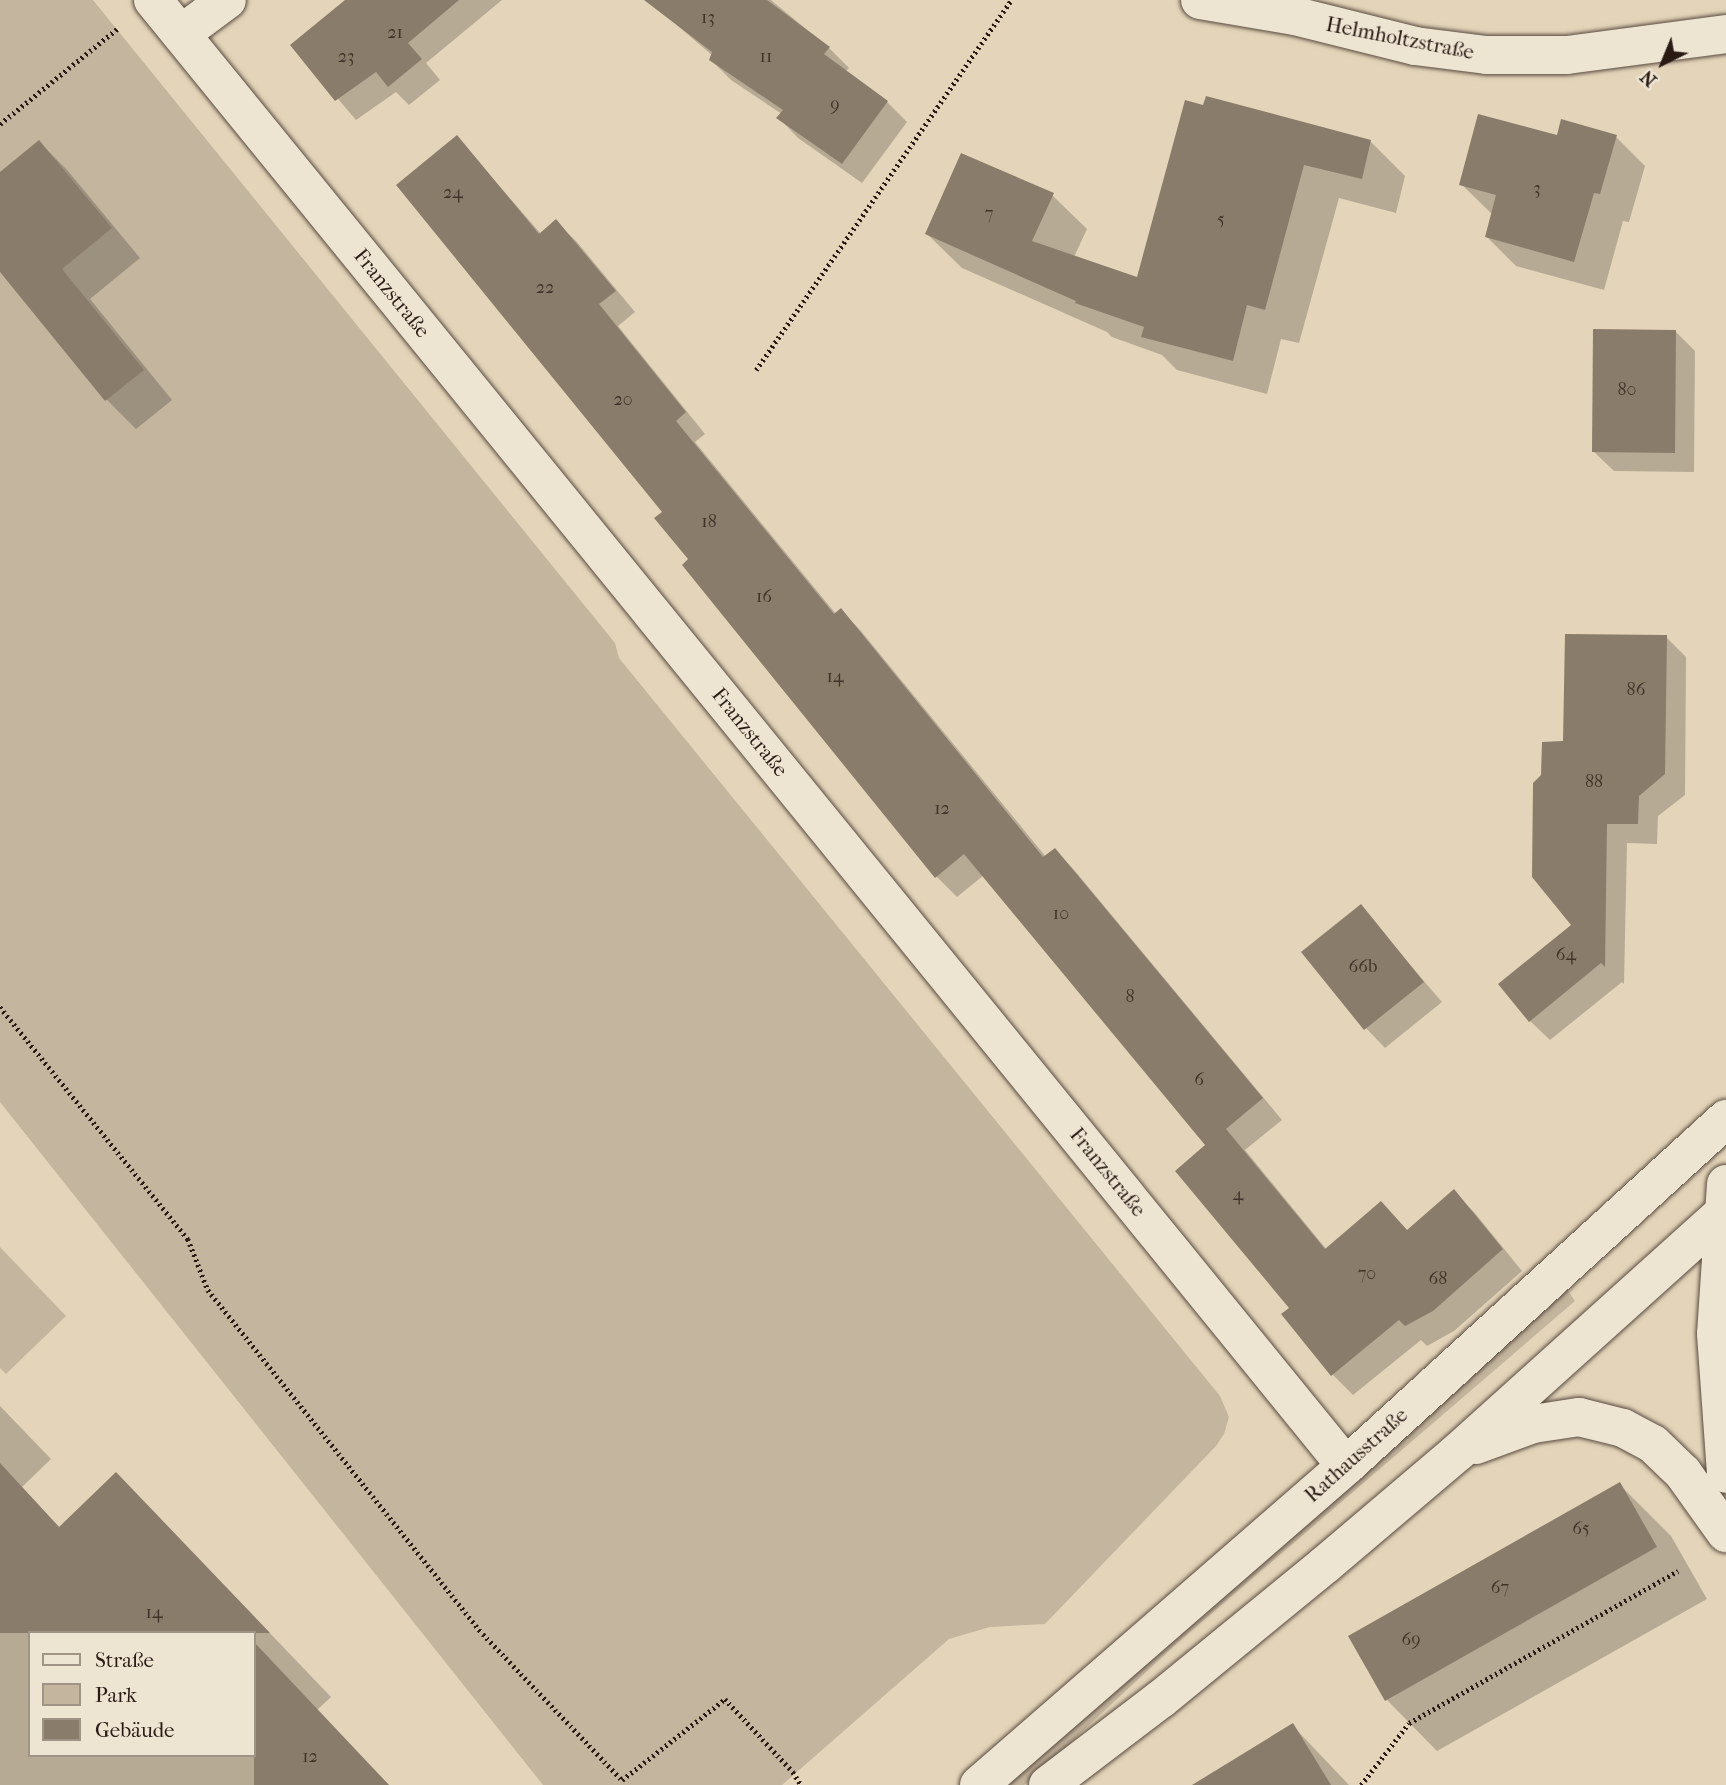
<!DOCTYPE html>
<html>
<head>
<meta charset="utf-8">
<style>
  body { margin:0 }
  #map { position:relative; width:1726px; height:1785px; overflow:hidden; background:#e4d5ba; font-family:"IM FELL French Canon",serif }
  div>[style] { position:absolute }
  [style*='--x'] { left:calc(var(--x)*1px); top:calc(var(--y)*1px); width:calc(var(--w)*1px); rotate:calc(var(--a)*1deg) }
  .green>* { inset:0; background:#c4b59e }
  .shadow>* { inset:0; background:#0003 }
  .building>* { inset:0; background:#8a7c6a }
  .path>* { height:4.5px; margin-top:-2.25px; transform-origin:0; background:repeating-linear-gradient(90deg,#291b14 0 2px,transparent 0 5.5px) }
  .roads { filter:drop-shadow(0 0 2px #584a3e) drop-shadow(0 0 2px #584a3e) }
  .minor>* { height:38px; margin:-19px; padding:0 19px; transform-origin:19px; border-radius:19px; background:#ede4d2 }
  .tertiary>* { height:38px; margin:-19px; padding:0 19px; transform-origin:19px; border-radius:19px; background:#ede4d2 }
  span { translate:-50% -50%; white-space:nowrap; text-align:center; line-height:1.15; -webkit-text-stroke:6px #ede4d2; paint-order:stroke }
  .number-label { font-size:18px; color:#41332a }
  .number-label span { -webkit-text-stroke-width:0 }
  .street-label { font-size:21px; color:#291b14 }
  .legend { position:absolute; left:28px; top:1631px; width:228px; height:126px; box-sizing:border-box; background:#ede4d2; border:2px solid #9f9486; margin:0; padding:9px 12px; list-style:none; font-size:21px; color:#291b14 }
  .legend li { display:flex; align-items:center; gap:14px; height:35px }
  .legend b { width:35px; border:2px solid #9f9486 }
  .north { position:absolute; left:1628px; top:28px; width:70px; height:70px; -webkit-text-stroke:5px #ede4d2; paint-order:stroke; rotate:223deg; font-size:19px; font-weight:700; line-height:28px; text-align:center; color:#291b14 }
  .north::after { content:''; display:block; margin:auto; width:24px; height:32px; background:#291b14; clip-path:polygon(50% 0,100% 100%,50% 72%,0 100%) }
</style>
</head>
<body>
<div id="map">
  <div class="green">
    <div style="clip-path:polygon(0 0,93px 0,615px 643px,619px 658px,1220px 1396px,1229px 1417px,1224px 1434px,1216px 1446px,1045px 1624px,990px 1627px,949px 1639px,782px 1785px,543px 1785px,0 1102px)"></div>
    <div style="clip-path:polygon(0 1247px,66px 1316px,6px 1374px,0 1368px)"></div>
    <div style="clip-path:polygon(1567px 1289px,1575px 1301px,1175px 1645px,1029px 1781px,1024px 1785px,1002px 1785px)"></div>
  </div>
  <div class="shadow">
    <div style="clip-path:polygon(347px 0,502px 0,426px 63px,440px 80px,409px 105px,396px 92px,356px 120px,293px 46px)"></div>
    <div style="clip-path:polygon(664px 0,771px 0,829px 48px,849px 68px,845px 72px,887px 102px,907px 122px,862px 183px,798px 138px,779px 118px,782px 114px,731px 80px,711px 60px,713px 56px,658px 9px)"></div>
    <div style="clip-path:polygon(1186px 102px,1371px 142px,1405px 176px,1396px 213px,1339px 198px,1299px 343px,1281px 339px,1267px 394px,1177px 370px,1162px 355px,1112px 337px,1107px 332px,962px 268px,927px 234px,1052px 195px,1087px 229px,1074px 257px,1138px 280px)"></div>
    <div style="clip-path:polygon(457px 137px,541px 234px,556px 222px,577px 242px,635px 312px,618px 326px,705px 434px,695px 442px,836px 614px,841px 610px,861px 631px,1046px 857px,1055px 850px,1075px 871px,1282px 1120px,1245px 1150px,1327px 1250px,1381px 1203px,1408px 1231px,1453px 1192px,1474px 1212px,1522px 1271px,1454px 1331px,1427px 1346px,1421px 1340px,1353px 1395px,1332px 1374px,1291px 1309px,1208px 1146px,984px 875px,957px 897px,937px 877px,691px 560px)"></div>
    <div style="clip-path:polygon(1616px 137px,1645px 166px,1629px 222px,1623px 221px,1604px 290px,1516px 266px,1486px 236px,1492px 214px,1461px 184px)"></div>
    <div style="clip-path:polygon(39px 142px,68px 171px,140px 258px,90px 299px,172px 400px,136px 429px,107px 400px,0 269px,0 174px)"></div>
    <div style="clip-path:polygon(1675px 331px,1695px 351px,1694px 472px,1614px 471px,1594px 452px)"></div>
    <div style="clip-path:polygon(1666px 637px,1686px 657px,1685px 795px,1658px 816px,1657px 844px,1627px 843px,1624px 984px,1622px 982px,1550px 1040px,1530px 1021px,1573px 925px,1543px 776px,1565px 742px)"></div>
    <div style="clip-path:polygon(1360px 907px,1442px 1002px,1385px 1048px,1366px 1028px)"></div>
    <div style="clip-path:polygon(evenodd,0 1406px,51px 1459px,22px 1487px,60px 1528px,153px 1511px,331px 1697px,317px 1710px,389px 1785px,0 1785px,0 1406px,30px 1633px,254px 1633px,254px 1755px,30px 1755px,30px 1633px)"></div>
    <div style="clip-path:polygon(1620px 1485px,1671px 1536px,1707px 1599px,1437px 1751px,1386px 1699px)"></div>
    <div style="clip-path:polygon(1292px 1725px,1349px 1785px,1195px 1785px)"></div>
  </div>
  <div class="building">
    <div style="clip-path:polygon(345px 0,459px 0,408px 43px,422px 59px,388px 87px,376px 72px,335px 101px,290px 45px)"></div>
    <div style="clip-path:polygon(644px 0,767px 0,830px 47px,824px 54px,888px 101px,842px 164px,776px 118px,783px 110px,709px 60px,712px 52px)"></div>
    <div style="clip-path:polygon(1206px 96px,1371px 140px,1362px 179px,1304px 165px,1265px 310px,1247px 305px,1233px 361px,1141px 337px,1144px 327px,1075px 303px,1076px 301px,925px 234px,961px 153px,1054px 193px,1032px 241px,1137px 277px,1185px 100px,1203px 105px)"></div>
    <div style="clip-path:polygon(1478px 114px,1557px 135px,1561px 119px,1617px 135px,1600px 194px,1594px 193px,1574px 262px,1485px 237px,1496px 195px,1459px 185px)"></div>
    <div style="clip-path:polygon(457px 135px,539px 234px,556px 219px,616px 291px,599px 304px,686px 412px,676px 421px,834px 614px,841px 608px,1043px 857px,1055px 848px,1263px 1098px,1226px 1129px,1325px 1249px,1381px 1201px,1407px 1230px,1454px 1189px,1503px 1249px,1433px 1311px,1405px 1326px,1399px 1320px,1331px 1376px,1281px 1314px,1289px 1308px,1175px 1171px,1205px 1145px,964px 854px,935px 878px,682px 565px,688px 559px,654px 518px,662px 512px,396px 185px)"></div>
    <div style="clip-path:polygon(39px 140px,112px 228px,62px 269px,144px 370px,105px 401px,0 272px,0 172px)"></div>
    <div style="clip-path:polygon(1593px 329px,1676px 330px,1675px 453px,1592px 452px)"></div>
    <div style="clip-path:polygon(1565px 634px,1667px 635px,1665px 774px,1639px 796px,1638px 824px,1607px 824px,1605px 967px,1601px 963px,1529px 1022px,1498px 984px,1571px 925px,1532px 877px,1533px 783px,1541px 775px,1542px 742px,1563px 741px)"></div>
    <div style="clip-path:polygon(1361px 904px,1424px 982px,1364px 1030px,1301px 952px)"></div>
    <div style="clip-path:polygon(0 1463px,59px 1527px,116px 1472px,270px 1633px,0 1633px)"></div>
    <div style="clip-path:polygon(1620px 1482px,1657px 1547px,1385px 1701px,1348px 1636px)"></div>
    <div style="clip-path:polygon(254px 1642px,389px 1785px,254px 1785px)"></div>
    <div style="clip-path:polygon(1293px 1723px,1331px 1785px,1192px 1785px)"></div>
  </div>
  <div class="path">
    <div style="--x:0;--y:124;--w:151;--a:-39.1"></div>
    <div style="--x:756;--y:370;--w:449;--a:-55.4"></div>
    <div style="--x:0;--y:1007;--w:299;--a:51"></div>
    <div style="--x:188;--y:1239;--w:55;--a:68.6"></div>
    <div style="--x:208;--y:1290;--w:440;--a:51.4"></div>
    <div style="--x:483;--y:1634;--w:202;--a:46.4"></div>
    <div style="--x:622;--y:1780;--w:131;--a:-38.2"></div>
    <div style="--x:725;--y:1699;--w:100;--a:47"></div>
    <div style="--x:793;--y:1772;--w:15;--a:58"></div>
    <div style="--x:1361;--y:1785;--w:78;--a:-52.3"></div>
    <div style="--x:1409;--y:1723;--w:309;--a:-29.5"></div>
  </div>
  <div class="roads">
    <div class="minor">
      <div style="--x:153;--y:0;--w:1890;--a:50.86"></div>
      <div style="--x:1200;--y:0;--w:96;--a:9.6"></div>
      <div style="--x:1295;--y:16;--w:124;--a:14"></div>
      <div style="--x:1415;--y:46;--w:72;--a:7.2"></div>
      <div style="--x:1486;--y:55;--w:81;--a:0"></div>
      <div style="--x:1567;--y:55;--w:160;--a:-7.5"></div>
      <div style="--x:181;--y:34;--w:57;--a:-36.5"></div>
      <div style="--x:1726;--y:1184;--w:150;--a:93.8"></div>
      <div style="--x:1716;--y:1334;--w:140;--a:85.9"></div>
    </div>
    <div class="tertiary">
      <div style="--x:1476;--y:1445;--w:61;--a:-20.2"></div>
      <div style="--x:1533;--y:1424;--w:47;--a:-8.7"></div>
      <div style="--x:1579;--y:1417;--w:45;--a:14"></div>
      <div style="--x:1623;--y:1428;--w:34;--a:28"></div>
      <div style="--x:1653;--y:1444;--w:42;--a:44"></div>
      <div style="--x:1683;--y:1473;--w:74;--a:54.4"></div>
      <div style="--x:979;--y:1785;--w:486;--a:-41"></div>
      <div style="--x:1346;--y:1466;--w:515;--a:-42.4"></div>
      <div style="--x:1048;--y:1785;--w:142;--a:-37.3"></div>
      <div style="--x:1161;--y:1699;--w:213;--a:-39.3"></div>
      <div style="--x:1326;--y:1564;--w:173;--a:-40.3"></div>
      <div style="--x:1458;--y:1452;--w:360;--a:-42"></div>
    </div>
  </div>
  <div class="number-label">
    <span style="left:708px;top:18px">13</span>
    <span style="left:395px;top:33px">21</span>
    <span style="left:346px;top:57px">23</span>
    <span style="left:766px;top:57px">11</span>
    <span style="left:835px;top:105px">9</span>
    <span style="left:1537px;top:189px">3</span>
    <span style="left:453px;top:193px">24</span>
    <span style="left:989px;top:214px">7</span>
    <span style="left:1221px;top:220px">5</span>
    <span style="left:545px;top:288px">22</span>
    <span style="left:1627px;top:390px">80</span>
    <span style="left:623px;top:400px">20</span>
    <span style="left:709px;top:522px">18</span>
    <span style="left:764px;top:597px">16</span>
    <span style="left:835px;top:677px">14</span>
    <span style="left:1636px;top:690px">86</span>
    <span style="left:1594px;top:782px">88</span>
    <span style="left:942px;top:809px">12</span>
    <span style="left:1061px;top:914px">10</span>
    <span style="left:1566px;top:955px">64</span>
    <span style="left:1363px;top:967px">66b</span>
    <span style="left:1130px;top:997px">8</span>
    <span style="left:1199px;top:1080px">6</span>
    <span style="left:1238px;top:1195px">4</span>
    <span style="left:1367px;top:1274px">70</span>
    <span style="left:1438px;top:1279px">68</span>
    <span style="left:1581px;top:1529px">65</span>
    <span style="left:1500px;top:1588px">67</span>
    <span style="left:154px;top:1613px">14</span>
    <span style="left:1411px;top:1640px">69</span>
    <span style="left:310px;top:1757px">12</span>
  </div>
  <div class="street-label">
    <span style="left:1400px;top:38px;rotate:11deg">Helmholtzstraße</span>
    <span style="left:392px;top:293px;rotate:51deg">Franzstraße</span>
    <span style="left:750px;top:732px;rotate:51deg">Franzstraße</span>
    <span style="left:1108px;top:1172px;rotate:51deg">Franzstraße</span>
    <span style="left:1356px;top:1455px;rotate:-42deg">Rathausstraße</span>
  </div>
  <ul class="legend">
  <li><b style="height:9px;background:#ede4d2"></b>Straße</li>
  <li><b style="height:19px;background:#c4b59e"></b>Park</li>
  <li><b style="height:19px;background:#8a7c6a"></b>Gebäude</li>
  </ul>
  <div class="north">N</div>
</div>
</body>
</html>
